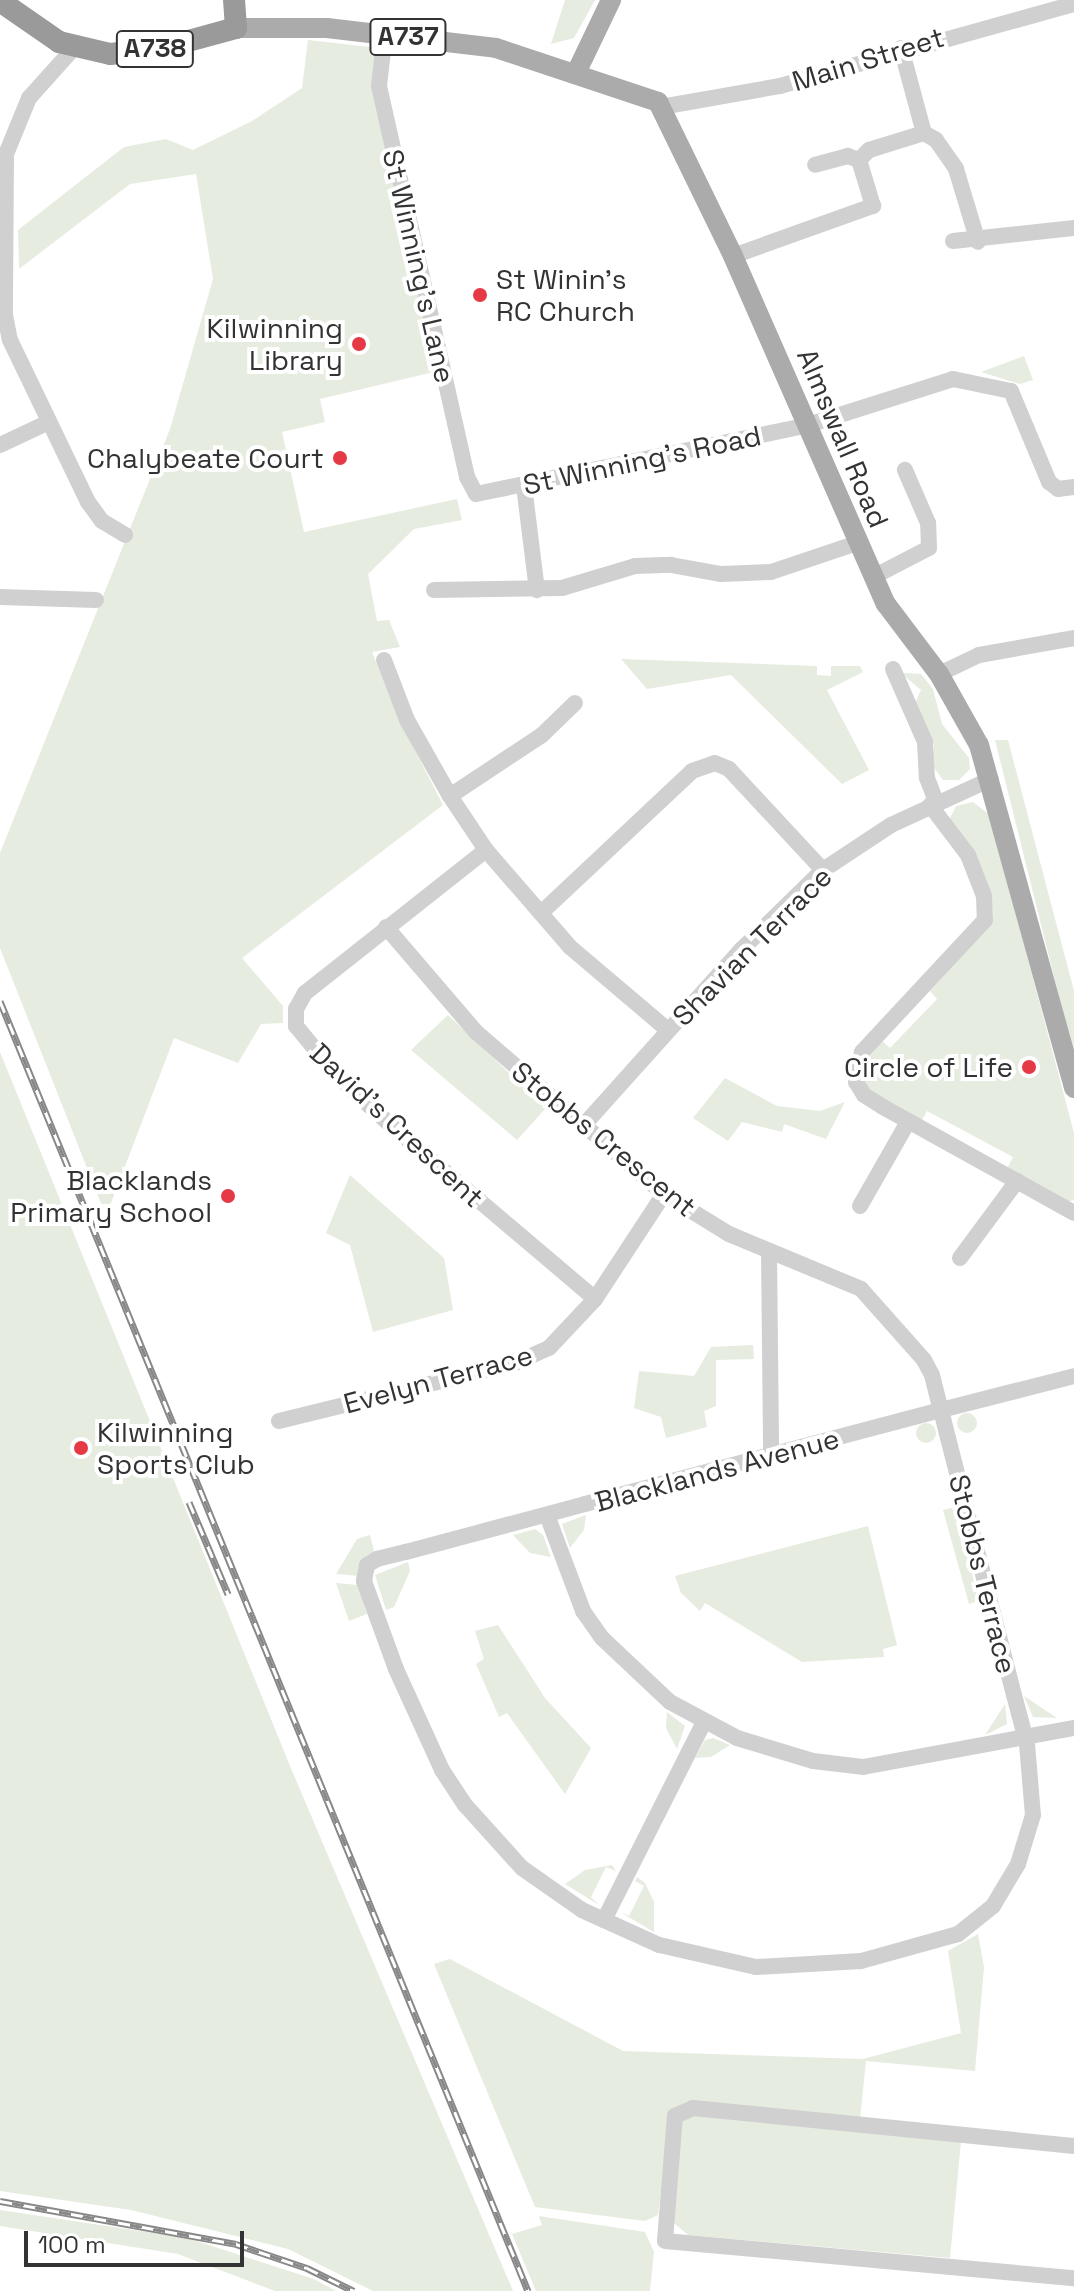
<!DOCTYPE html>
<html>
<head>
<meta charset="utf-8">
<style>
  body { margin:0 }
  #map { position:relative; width:1074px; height:2291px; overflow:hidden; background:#fff; font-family:"Space Grotesk",sans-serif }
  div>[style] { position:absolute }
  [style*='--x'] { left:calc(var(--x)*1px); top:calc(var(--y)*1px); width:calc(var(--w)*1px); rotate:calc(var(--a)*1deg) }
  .green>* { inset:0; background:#e6ecdf }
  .round { border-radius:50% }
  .minor>* { height:16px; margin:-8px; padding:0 8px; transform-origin:8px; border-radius:8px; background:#d0d0d0 }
  .major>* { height:20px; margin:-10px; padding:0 10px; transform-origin:10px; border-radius:10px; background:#ababab }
  .highway>* { height:22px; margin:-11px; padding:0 11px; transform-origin:11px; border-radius:11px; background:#9a9a9a }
  .rail>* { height:7px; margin-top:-3.5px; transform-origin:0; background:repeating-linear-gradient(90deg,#fff 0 12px,#888 0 24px); box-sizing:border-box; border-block:2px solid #888 }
  .dots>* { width:22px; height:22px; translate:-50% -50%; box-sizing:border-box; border:4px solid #fff; border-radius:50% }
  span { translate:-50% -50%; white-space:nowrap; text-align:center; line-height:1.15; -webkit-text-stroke:8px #fff; paint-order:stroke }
  .shield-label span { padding:2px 6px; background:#fff; border:2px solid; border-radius:6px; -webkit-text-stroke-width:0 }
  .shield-label { font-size:26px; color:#333; font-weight:700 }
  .street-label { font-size:28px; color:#333 }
  .poi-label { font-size:28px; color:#333 }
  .left { translate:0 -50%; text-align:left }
  .right { translate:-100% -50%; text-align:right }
  .scale { position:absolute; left:24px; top:2231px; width:220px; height:36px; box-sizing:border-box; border:4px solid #333; border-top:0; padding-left:10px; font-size:24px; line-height:28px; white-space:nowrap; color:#333; -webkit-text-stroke:6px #fff; paint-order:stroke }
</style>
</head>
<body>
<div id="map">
  <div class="green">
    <div style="clip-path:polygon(565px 0,595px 0,574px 38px,551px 44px)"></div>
    <div style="clip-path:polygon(308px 40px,379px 48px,438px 371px,320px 399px,325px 422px,282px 432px,304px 532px,457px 499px,462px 520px,414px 529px,368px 574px,377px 621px,389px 620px,400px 647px,372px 652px,398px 717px,443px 805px,242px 958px,283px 1006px,283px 1023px,261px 1024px,238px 1063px,174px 1038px,106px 1216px,0 948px,0 853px,170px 429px,213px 279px,196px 174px,130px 184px,19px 269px,18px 230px,124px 147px,166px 139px,193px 150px,252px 121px,302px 88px)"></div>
    <div style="clip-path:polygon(1024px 356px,1033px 380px,1020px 384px,981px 372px)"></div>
    <div style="clip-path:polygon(621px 659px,817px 666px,817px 675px,831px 676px,831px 666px,860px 666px,863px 672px,827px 690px,869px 770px,842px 784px,731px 675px,647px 689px)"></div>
    <div style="clip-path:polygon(901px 673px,921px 674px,933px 689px,942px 724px,969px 758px,970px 769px,959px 780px,943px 780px,932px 765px,934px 745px,915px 703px,921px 690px)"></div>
    <div style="clip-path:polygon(995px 740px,1008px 740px,1074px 991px,1074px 1057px)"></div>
    <div style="clip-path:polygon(973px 802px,990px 815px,1074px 1133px,1074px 1200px,1067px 1202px,1007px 1169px,1013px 1157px,927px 1111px,921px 1122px,873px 1095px,865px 1081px,869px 1055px,881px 1040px,890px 1048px,937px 999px,930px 991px,992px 923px,992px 907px,949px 820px,956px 806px)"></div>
    <div style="clip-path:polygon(448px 1015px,546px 1108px,517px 1140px,411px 1050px)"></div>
    <div style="clip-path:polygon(0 1052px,290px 1766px,513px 2291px,373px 2291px,288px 2249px,131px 2210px,0 2191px)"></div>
    <div style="clip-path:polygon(725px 1078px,777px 1106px,820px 1111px,845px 1102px,826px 1139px,784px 1124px,782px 1132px,742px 1122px,728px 1141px,693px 1118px)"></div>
    <div style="clip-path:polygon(350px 1175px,444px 1258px,453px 1310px,373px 1332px,350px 1245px,326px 1233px)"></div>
    <div style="clip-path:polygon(753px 1345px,754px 1359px,716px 1360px,716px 1406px,704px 1411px,707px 1427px,666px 1438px,661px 1417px,634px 1408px,639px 1371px,694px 1376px,711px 1347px)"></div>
    <div class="round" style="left:957px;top:1413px;width:20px;height:20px"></div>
    <div class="round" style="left:916px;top:1423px;width:20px;height:20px"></div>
    <div style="clip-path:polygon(955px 1507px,979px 1601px,969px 1604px,943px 1510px)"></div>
    <div style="clip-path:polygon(586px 1515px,584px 1530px,570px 1548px,562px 1524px)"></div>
    <div style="clip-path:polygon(868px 1526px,897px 1645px,883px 1649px,884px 1657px,802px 1662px,705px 1603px,700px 1611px,681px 1593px,675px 1576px)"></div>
    <div style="clip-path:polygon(535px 1529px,543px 1535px,551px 1557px,530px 1553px,513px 1535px)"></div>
    <div style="clip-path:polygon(370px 1535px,374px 1551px,361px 1562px,359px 1576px,336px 1574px,357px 1539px)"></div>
    <div style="clip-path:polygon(408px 1562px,410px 1571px,394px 1607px,386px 1610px,375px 1575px)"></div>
    <div style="clip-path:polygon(336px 1583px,358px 1585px,367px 1614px,349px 1621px)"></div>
    <div style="clip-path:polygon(498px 1625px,545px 1698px,591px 1748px,565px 1794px,507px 1713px,499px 1717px,476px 1664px,484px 1659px,475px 1631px)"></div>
    <div style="clip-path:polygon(1024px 1696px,1057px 1718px,1033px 1717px)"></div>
    <div style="clip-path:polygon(1005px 1704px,1007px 1724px,985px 1735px)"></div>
    <div style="clip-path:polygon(667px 1712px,685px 1726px,677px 1749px,666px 1728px)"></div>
    <div style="clip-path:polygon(713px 1738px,730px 1745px,711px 1757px,695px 1758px,705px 1740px)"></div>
    <div style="clip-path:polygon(612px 1865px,616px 1871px,606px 1867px,591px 1897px,599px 1905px,565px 1884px,585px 1870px)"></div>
    <div style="clip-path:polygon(637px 1877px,645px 1883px,654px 1902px,654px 1932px,620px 1912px,629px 1916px,644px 1886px,635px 1881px)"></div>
    <div style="clip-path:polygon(978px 1934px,984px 1967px,975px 2071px,866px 2061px,860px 2119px,671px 2115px,658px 2215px,645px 2221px,535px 2207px,434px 1964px,450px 1959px,623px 2051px,863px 2059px,961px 2033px,948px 1951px)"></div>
    <div style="clip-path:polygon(694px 2114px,961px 2141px,950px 2258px,688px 2235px,674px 2223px,680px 2122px)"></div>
    <div style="clip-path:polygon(0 2210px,187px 2238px,314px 2279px,336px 2291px,275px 2291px,178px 2254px,0 2226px)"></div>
    <div style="clip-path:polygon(539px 2216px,645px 2232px,654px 2252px,650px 2291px,536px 2291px,512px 2234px,542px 2225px)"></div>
  </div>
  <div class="minor">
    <div style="--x:385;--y:34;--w:52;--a:96.6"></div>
    <div style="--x:379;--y:86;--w:401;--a:77.3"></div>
    <div style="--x:467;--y:477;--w:19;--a:62"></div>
    <div style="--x:476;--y:494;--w:339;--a:-11.7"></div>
    <div style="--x:808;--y:425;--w:152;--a:-17.6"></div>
    <div style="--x:953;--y:379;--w:59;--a:11.7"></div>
    <div style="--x:1011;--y:391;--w:99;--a:67.3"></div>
    <div style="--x:1049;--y:482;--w:11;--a:38"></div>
    <div style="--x:1058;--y:489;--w:16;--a:-7"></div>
    <div style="--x:901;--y:48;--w:88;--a:74.9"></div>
    <div style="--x:73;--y:49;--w:66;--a:131.9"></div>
    <div style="--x:29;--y:98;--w:61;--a:112.3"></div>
    <div style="--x:6;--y:154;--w:161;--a:90.4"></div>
    <div style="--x:5;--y:315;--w:25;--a:79"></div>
    <div style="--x:10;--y:340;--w:180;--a:64.3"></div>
    <div style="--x:88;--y:502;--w:24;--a:54"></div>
    <div style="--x:102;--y:521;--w:27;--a:31"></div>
    <div style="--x:661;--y:107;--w:121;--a:-10"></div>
    <div style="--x:780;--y:86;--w:305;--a:-15.6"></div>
    <div style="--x:859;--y:160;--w:14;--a:-45"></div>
    <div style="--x:869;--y:150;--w:58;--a:-17.2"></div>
    <div style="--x:924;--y:133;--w:14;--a:30"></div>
    <div style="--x:936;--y:140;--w:35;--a:55"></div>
    <div style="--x:956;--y:169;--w:76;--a:73.2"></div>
    <div style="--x:953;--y:241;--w:122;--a:-6.1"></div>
    <div style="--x:733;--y:256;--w:149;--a:-19.7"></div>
    <div style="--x:873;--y:206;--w:48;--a:-106.9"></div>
    <div style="--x:859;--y:160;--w:12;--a:-160"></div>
    <div style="--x:848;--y:156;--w:34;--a:165"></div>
    <div style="--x:0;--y:445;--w:54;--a:-25.1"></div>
    <div style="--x:524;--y:486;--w:105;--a:82.9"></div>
    <div style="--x:873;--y:577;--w:63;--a:-27.4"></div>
    <div style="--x:929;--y:548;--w:25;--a:-92"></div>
    <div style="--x:928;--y:523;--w:58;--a:-113.5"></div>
    <div style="--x:434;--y:590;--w:128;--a:-0.9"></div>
    <div style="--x:562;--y:588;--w:76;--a:-16.8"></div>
    <div style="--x:635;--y:566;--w:36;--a:-2"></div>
    <div style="--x:671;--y:565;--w:51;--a:10.2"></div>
    <div style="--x:721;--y:574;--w:50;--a:-2.3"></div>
    <div style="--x:771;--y:572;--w:91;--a:-18.6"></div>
    <div style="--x:0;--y:597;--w:96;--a:1.8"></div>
    <div style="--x:384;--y:660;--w:64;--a:69"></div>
    <div style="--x:407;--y:720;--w:87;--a:60.5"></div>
    <div style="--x:893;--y:669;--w:80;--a:66.3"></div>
    <div style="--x:925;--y:742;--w:36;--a:87"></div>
    <div style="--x:927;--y:778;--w:26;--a:69"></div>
    <div style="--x:939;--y:674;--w:44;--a:-25.4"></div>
    <div style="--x:979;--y:655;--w:97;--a:-10.1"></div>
    <div style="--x:575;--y:703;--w:46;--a:135.9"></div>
    <div style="--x:542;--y:735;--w:110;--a:146.5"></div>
    <div style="--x:450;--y:796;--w:65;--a:56.3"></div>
    <div style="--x:486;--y:850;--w:128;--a:49.1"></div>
    <div style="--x:570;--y:947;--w:128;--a:40.3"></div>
    <div style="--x:930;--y:805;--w:63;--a:52.8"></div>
    <div style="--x:968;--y:855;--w:44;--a:68.7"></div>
    <div style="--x:984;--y:896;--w:24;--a:88"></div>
    <div style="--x:985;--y:920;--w:180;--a:133"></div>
    <div style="--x:862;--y:1052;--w:31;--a:101"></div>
    <div style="--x:856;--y:1082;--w:15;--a:58"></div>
    <div style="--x:864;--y:1095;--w:22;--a:32"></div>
    <div style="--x:883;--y:1107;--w:218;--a:29"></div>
    <div style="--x:486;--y:850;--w:231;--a:141.7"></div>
    <div style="--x:305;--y:993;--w:18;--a:119"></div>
    <div style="--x:296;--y:1009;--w:17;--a:90"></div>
    <div style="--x:296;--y:1026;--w:66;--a:50.5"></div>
    <div style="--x:338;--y:1077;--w:79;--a:42.4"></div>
    <div style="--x:396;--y:1130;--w:261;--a:40.3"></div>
    <div style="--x:541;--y:913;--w:207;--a:-43.2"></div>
    <div style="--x:692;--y:771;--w:24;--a:-19"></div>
    <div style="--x:715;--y:763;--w:15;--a:23"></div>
    <div style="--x:729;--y:769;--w:138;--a:47.1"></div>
    <div style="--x:386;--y:927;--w:138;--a:49.4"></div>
    <div style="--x:476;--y:1032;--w:248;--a:40.8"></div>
    <div style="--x:664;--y:1194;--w:76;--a:31.6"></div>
    <div style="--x:729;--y:1234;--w:143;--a:22.6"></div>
    <div style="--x:861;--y:1289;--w:95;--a:48.4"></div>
    <div style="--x:924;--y:1360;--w:17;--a:62"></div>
    <div style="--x:932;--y:1375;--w:36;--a:76"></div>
    <div style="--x:941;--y:1410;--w:29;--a:76"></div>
    <div style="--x:948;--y:1438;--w:265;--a:75.6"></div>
    <div style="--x:1014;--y:1695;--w:51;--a:75.1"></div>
    <div style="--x:1027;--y:1744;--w:71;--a:85.2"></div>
    <div style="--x:1033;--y:1815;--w:51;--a:107"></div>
    <div style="--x:1018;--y:1864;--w:49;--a:120.8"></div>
    <div style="--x:993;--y:1906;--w:45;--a:141.3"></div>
    <div style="--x:958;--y:1934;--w:101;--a:164.4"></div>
    <div style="--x:861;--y:1961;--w:105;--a:176.7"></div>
    <div style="--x:756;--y:1967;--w:99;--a:-167.2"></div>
    <div style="--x:659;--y:1945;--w:85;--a:-155.6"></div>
    <div style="--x:582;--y:1910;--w:73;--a:-145"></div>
    <div style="--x:522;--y:1868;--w:85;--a:-132.1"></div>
    <div style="--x:465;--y:1805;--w:42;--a:-123.3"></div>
    <div style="--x:442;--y:1770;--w:111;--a:-114.5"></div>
    <div style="--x:396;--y:1669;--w:94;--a:-110"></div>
    <div style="--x:364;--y:1581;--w:16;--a:-79"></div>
    <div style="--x:367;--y:1565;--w:12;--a:-31"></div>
    <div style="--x:377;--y:1559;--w:30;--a:-14"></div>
    <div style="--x:406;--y:1552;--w:185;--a:-15"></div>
    <div style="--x:585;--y:1504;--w:368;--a:-14.8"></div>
    <div style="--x:941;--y:1410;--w:137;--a:-14.3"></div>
    <div style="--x:583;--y:1126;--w:238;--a:-48.1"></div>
    <div style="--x:742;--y:949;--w:113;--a:-44.3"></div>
    <div style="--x:823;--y:870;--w:82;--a:-33.5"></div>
    <div style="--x:891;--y:825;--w:110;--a:-24.7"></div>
    <div style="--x:860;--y:1206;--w:97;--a:-60.3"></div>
    <div style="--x:769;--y:1251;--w:204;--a:89.4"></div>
    <div style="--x:960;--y:1258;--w:96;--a:-53.5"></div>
    <div style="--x:279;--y:1421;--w:243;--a:-13.8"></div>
    <div style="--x:515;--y:1363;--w:37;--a:-24"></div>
    <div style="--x:549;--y:1348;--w:67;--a:-46.8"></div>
    <div style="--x:595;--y:1299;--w:126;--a:-56.7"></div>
    <div style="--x:547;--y:1515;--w:103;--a:69.4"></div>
    <div style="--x:583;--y:1611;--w:33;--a:55"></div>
    <div style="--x:602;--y:1638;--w:93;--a:43.3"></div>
    <div style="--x:670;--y:1702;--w:76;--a:28.2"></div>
    <div style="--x:737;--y:1738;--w:79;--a:16.8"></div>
    <div style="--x:813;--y:1761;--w:50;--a:6.8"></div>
    <div style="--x:863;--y:1767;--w:215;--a:-10.5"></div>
    <div style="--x:604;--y:1920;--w:220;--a:-63.2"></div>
    <div style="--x:1074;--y:2146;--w:383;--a:-174.3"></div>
    <div style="--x:693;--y:2108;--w:20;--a:156"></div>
    <div style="--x:675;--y:2116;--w:125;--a:94.6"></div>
    <div style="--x:665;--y:2241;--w:411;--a:5.2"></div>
  </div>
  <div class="major">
    <div style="--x:236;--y:28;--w:91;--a:0"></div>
    <div style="--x:327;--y:28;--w:170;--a:6.7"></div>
    <div style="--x:496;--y:48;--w:171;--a:18.4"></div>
    <div style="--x:658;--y:102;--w:171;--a:64"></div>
    <div style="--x:733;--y:256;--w:380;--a:66.3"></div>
    <div style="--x:886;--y:604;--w:88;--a:52.9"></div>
    <div style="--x:939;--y:674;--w:81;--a:60.6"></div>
    <div style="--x:979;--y:745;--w:356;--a:74.5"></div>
    <div style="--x:577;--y:71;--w:79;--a:-64.4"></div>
  </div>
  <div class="highway">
    <div style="--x:0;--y:1;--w:72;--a:34.8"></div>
    <div style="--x:59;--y:42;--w:52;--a:13.2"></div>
    <div style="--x:110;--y:54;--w:49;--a:-5.8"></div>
    <div style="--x:159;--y:49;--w:80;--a:-15.3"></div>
    <div style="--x:236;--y:28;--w:28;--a:-94"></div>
  </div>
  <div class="rail">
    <div style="--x:0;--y:1001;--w:1394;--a:67.74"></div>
    <div style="--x:189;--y:1502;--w:100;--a:67"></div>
    <div style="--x:0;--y:2201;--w:240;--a:10.3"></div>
    <div style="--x:236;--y:2244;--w:75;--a:18.7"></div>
    <div style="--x:307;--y:2268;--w:52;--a:26.1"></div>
  </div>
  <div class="dots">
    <div style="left:480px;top:295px;background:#e63946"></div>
    <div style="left:359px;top:344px;background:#e63946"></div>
    <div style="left:340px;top:458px;background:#e63946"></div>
    <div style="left:1029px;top:1067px;background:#e63946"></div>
    <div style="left:228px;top:1196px;background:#e63946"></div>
    <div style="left:81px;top:1448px;background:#e63946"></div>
  </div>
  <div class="shield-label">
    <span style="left:408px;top:37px">A737</span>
    <span style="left:155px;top:49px">A738</span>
  </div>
  <div class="street-label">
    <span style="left:868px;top:59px;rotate:-17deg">Main Street</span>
    <span style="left:419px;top:266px;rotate:77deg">St Winning's Lane</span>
    <span style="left:843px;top:438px;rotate:67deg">Almswall Road</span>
    <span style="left:642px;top:460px;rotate:-12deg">St Winning's Road</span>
    <span style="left:752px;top:946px;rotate:-45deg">Shavian Terrace</span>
    <span style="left:397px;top:1125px;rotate:43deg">David's Crescent</span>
    <span style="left:604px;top:1139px;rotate:39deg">Stobbs Crescent</span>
    <span style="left:438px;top:1379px;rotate:-15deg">Evelyn Terrace</span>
    <span style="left:717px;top:1470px;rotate:-15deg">Blacklands Avenue</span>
    <span style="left:983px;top:1574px;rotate:76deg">Stobbs Terrace</span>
  </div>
  <div class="poi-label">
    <span class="left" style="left:496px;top:295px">St Winin's<br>RC Church</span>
    <span class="right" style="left:343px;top:344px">Kilwinning<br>Library</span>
    <span class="right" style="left:324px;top:458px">Chalybeate Court</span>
    <span class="right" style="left:1013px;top:1067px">Circle of Life</span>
    <span class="right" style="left:212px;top:1196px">Blacklands<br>Primary School</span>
    <span class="left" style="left:97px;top:1448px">Kilwinning<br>Sports Club</span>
  </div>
  <div class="scale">100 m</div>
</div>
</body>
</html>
